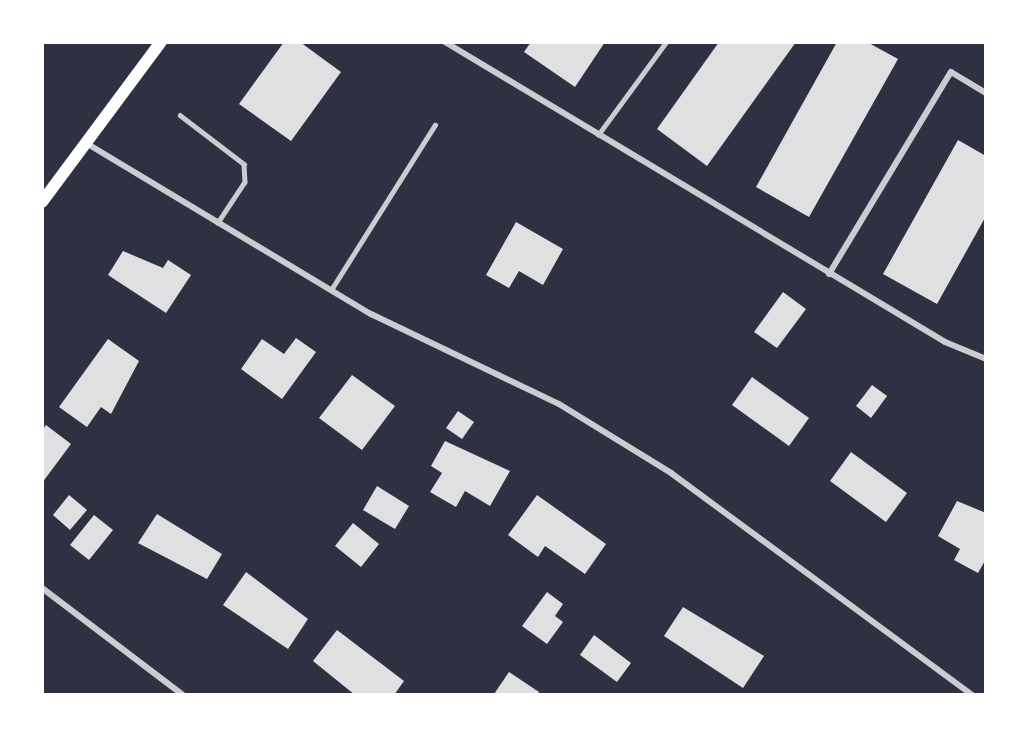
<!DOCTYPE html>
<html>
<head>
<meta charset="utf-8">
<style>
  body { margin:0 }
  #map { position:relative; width:1028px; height:737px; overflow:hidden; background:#2d3142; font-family:"Noto Sans",sans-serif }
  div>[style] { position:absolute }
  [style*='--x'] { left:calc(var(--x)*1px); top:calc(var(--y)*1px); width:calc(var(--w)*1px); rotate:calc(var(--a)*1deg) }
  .building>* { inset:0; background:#e0e0e3 }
  .service>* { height:4.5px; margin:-2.25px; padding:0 2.25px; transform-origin:2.25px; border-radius:2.25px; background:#caccd0 }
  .minor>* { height:6px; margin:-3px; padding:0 3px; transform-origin:3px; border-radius:3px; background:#caccd0 }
  .secondary>* { height:12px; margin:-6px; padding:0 6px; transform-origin:6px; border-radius:6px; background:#fff }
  span { translate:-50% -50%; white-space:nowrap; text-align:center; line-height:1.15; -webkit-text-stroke:6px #fff; paint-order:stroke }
  .frame { position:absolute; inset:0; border:44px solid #fff; pointer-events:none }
</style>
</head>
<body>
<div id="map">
  <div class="building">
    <div style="clip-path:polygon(284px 42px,300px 42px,341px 72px,291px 141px,239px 104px)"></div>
    <div style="clip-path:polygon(531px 42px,605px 42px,575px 87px,524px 52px)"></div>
    <div style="clip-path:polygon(719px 42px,796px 42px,707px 166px,657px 129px)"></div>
    <div style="clip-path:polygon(837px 42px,867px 42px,898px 59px,809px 217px,756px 187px)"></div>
    <div style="clip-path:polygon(958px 140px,986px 156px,986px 216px,937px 304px,883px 274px)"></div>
    <div style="clip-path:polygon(516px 222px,563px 249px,543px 285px,519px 271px,509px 288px,486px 275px)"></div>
    <div style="clip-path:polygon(123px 251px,163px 268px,168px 260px,191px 275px,166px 313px,108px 275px)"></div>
    <div style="clip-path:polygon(783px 292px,806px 309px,777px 348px,754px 332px)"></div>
    <div style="clip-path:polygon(296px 338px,316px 352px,282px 399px,241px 369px,262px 339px,284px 354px)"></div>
    <div style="clip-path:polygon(108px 339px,139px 361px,111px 414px,101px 407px,87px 427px,59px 407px)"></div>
    <div style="clip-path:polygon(352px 375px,395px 406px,362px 450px,319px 418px)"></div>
    <div style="clip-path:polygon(752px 377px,809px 418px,789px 446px,732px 405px)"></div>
    <div style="clip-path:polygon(872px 385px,887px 396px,871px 418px,856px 406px)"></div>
    <div style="clip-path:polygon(458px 411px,474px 422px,462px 439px,446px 428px)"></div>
    <div style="clip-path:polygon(46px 425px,71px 444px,42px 483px,42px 430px)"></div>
    <div style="clip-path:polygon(445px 441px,510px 471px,490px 506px,465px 491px,456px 507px,430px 492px,442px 473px,431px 466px)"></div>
    <div style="clip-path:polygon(851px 452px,907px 493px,886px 522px,830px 481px)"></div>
    <div style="clip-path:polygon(377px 486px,409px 506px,395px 529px,363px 510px)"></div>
    <div style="clip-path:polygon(69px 495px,87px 510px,70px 530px,53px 515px)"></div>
    <div style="clip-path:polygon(537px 495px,606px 544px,585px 574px,545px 546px,538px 557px,508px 535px)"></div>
    <div style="clip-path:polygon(957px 501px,986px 513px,986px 559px,978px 573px,954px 560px,960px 549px,938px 536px)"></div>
    <div style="clip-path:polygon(157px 514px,222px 554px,207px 579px,138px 543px)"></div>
    <div style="clip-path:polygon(94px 515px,113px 530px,89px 560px,70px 545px)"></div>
    <div style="clip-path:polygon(353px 523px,379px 544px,361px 567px,335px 546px)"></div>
    <div style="clip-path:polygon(246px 572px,308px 619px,288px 649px,223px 605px)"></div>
    <div style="clip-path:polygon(547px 592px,563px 604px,555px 616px,563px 622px,547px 644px,522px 626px)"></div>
    <div style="clip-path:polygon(683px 607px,764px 656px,743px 688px,664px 636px)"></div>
    <div style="clip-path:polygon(337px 630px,404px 681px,394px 695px,355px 695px,313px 661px)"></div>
    <div style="clip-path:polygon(594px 635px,631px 663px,617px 682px,580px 655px)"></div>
    <div style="clip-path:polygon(509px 672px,539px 692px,538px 695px,494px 694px)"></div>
  </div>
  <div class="service">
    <div style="--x:180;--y:115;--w:81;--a:37.4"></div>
    <div style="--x:244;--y:164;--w:18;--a:87"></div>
    <div style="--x:245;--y:182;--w:49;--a:123.4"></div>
    <div style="--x:598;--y:135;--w:115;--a:-53.8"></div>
    <div style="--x:331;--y:290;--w:195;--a:-57.8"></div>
  </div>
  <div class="minor">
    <div style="--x:445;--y:42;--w:583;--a:30.96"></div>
    <div style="--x:945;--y:342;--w:44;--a:22.5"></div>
    <div style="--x:86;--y:143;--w:332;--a:31"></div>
    <div style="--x:371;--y:314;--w:208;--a:25.6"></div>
    <div style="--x:559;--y:404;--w:132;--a:31.6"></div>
    <div style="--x:671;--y:473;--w:374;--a:36.4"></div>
    <div style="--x:829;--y:274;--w:236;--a:-58.9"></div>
    <div style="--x:951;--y:72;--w:41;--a:31"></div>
    <div style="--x:42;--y:588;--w:177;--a:37.2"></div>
  </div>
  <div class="secondary">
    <div style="--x:42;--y:202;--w:199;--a:-53.4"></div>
  </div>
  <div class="frame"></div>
</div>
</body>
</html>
